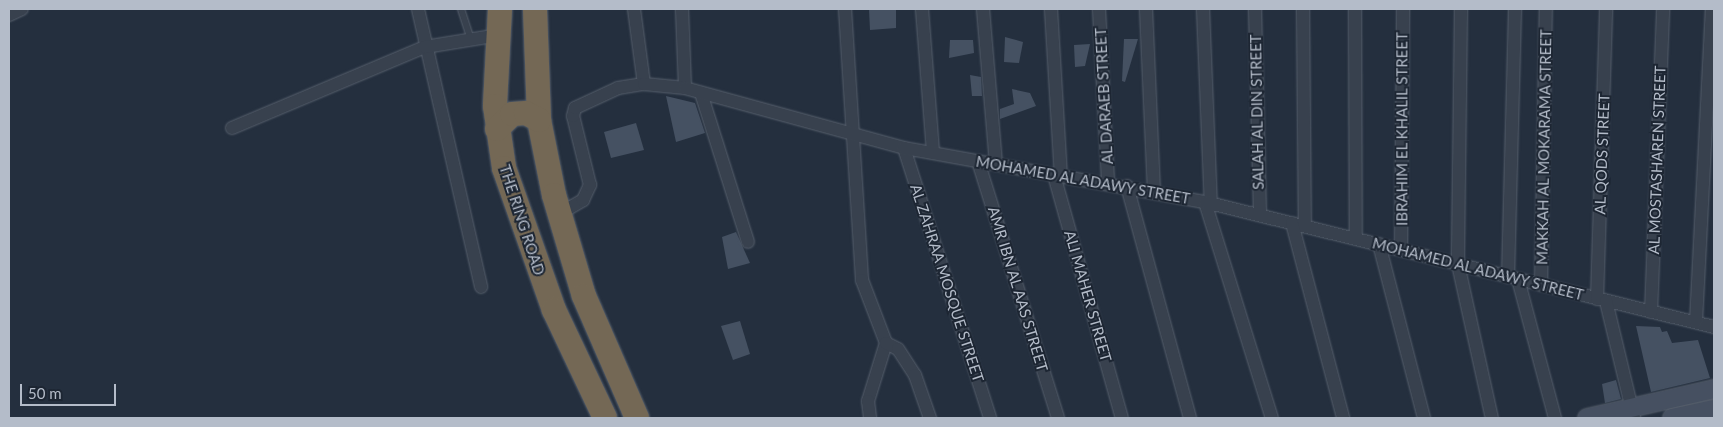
<!DOCTYPE html>
<html>
<head>
<meta charset="utf-8">
<style>
  body { margin:0 }
  #map { position:relative; width:1723px; height:427px; overflow:hidden; background:#242f3e; font-family:Lato,sans-serif }
  div>[style] { position:absolute }
  [style*='--x'] { left:calc(var(--x)*1px); top:calc(var(--y)*1px); width:calc(var(--w)*1px); rotate:calc(var(--a)*1deg) }
  .building>* { inset:0; background:#455162 }
  .roads { filter:drop-shadow(0 0 1px #565f6c) drop-shadow(0 0 1px #565f6c) }
  .lane>* { height:6px; margin:-3px; padding:0 3px; transform-origin:3px; border-radius:3px; background:#38414e }
  .street>* { height:12px; margin:-6px; padding:0 6px; transform-origin:6px; border-radius:6px; background:#38414e }
  .secondary>* { height:18px; margin:-9px; padding:0 9px; transform-origin:9px; border-radius:9px; background:#465061 }
  .highway>* { height:24px; margin:-12px; padding:0 12px; transform-origin:12px; border-radius:12px; background:#746855 }
  span { translate:-50% -50%; white-space:nowrap; text-align:center; line-height:1.15; -webkit-text-stroke:4px #1d2633; paint-order:stroke }
  .street-label { font-size:15px; color:#b4bcc9 }
  .frame { position:absolute; inset:0; border:10px solid #b4bcc9; pointer-events:none }
  .scale { position:absolute; left:20px; top:384px; width:96px; height:22px; box-sizing:border-box; border:2px solid #b4bcc9; border-top:0; padding-left:6px; font-size:15px; line-height:18px; white-space:nowrap; color:#b4bcc9; -webkit-text-stroke:4px #1d2633; paint-order:stroke }
</style>
</head>
<body>
<div id="map">
  <div class="building">
    <div style="clip-path:polygon(869px 9px,896px 9px,896px 28px,870px 30px)"></div>
    <div style="clip-path:polygon(1005px 37px,1023px 42px,1019px 63px,1004px 62px)"></div>
    <div style="clip-path:polygon(1124px 39px,1138px 39px,1125px 82px,1122px 81px)"></div>
    <div style="clip-path:polygon(950px 40px,973px 40px,974px 53px,949px 58px)"></div>
    <div style="clip-path:polygon(1090px 44px,1085px 66px,1075px 67px,1074px 45px)"></div>
    <div style="clip-path:polygon(970px 75px,981px 77px,982px 96px,972px 96px)"></div>
    <div style="clip-path:polygon(1012px 89px,1030px 93px,1036px 106px,1000px 119px,1000px 109px,1014px 104px)"></div>
    <div style="clip-path:polygon(666px 96px,695px 103px,705px 133px,676px 142px)"></div>
    <div style="clip-path:polygon(636px 123px,644px 150px,611px 158px,604px 132px)"></div>
    <div style="clip-path:polygon(736px 232px,750px 263px,728px 269px,722px 237px)"></div>
    <div style="clip-path:polygon(740px 321px,750px 354px,733px 360px,721px 326px)"></div>
    <div style="clip-path:polygon(1636px 326px,1660px 327px,1662px 332px,1667px 331px,1672px 343px,1698px 340px,1710px 378px,1651px 392px)"></div>
    <div style="clip-path:polygon(1616px 380px,1621px 399px,1605px 403px,1602px 384px)"></div>
  </div>
  <div class="roads">
    <div class="lane">
      <div style="--x:461;--y:9;--w:33;--a:72"></div>
    </div>
    <div class="street">
      <div style="--x:418;--y:9;--w:285;--a:77.2"></div>
      <div style="--x:634;--y:9;--w:76;--a:82.4"></div>
      <div style="--x:682;--y:9;--w:79;--a:87.8"></div>
      <div style="--x:845;--y:9;--w:272;--a:86.4"></div>
      <div style="--x:862;--y:280;--w:67;--a:69.1"></div>
      <div style="--x:886;--y:343;--w:61;--a:107.2"></div>
      <div style="--x:868;--y:401;--w:17;--a:83"></div>
      <div style="--x:922;--y:9;--w:144;--a:85.6"></div>
      <div style="--x:983;--y:9;--w:156;--a:85.2"></div>
      <div style="--x:1051;--y:9;--w:167;--a:86.6"></div>
      <div style="--x:1099;--y:9;--w:174;--a:87"></div>
      <div style="--x:1146;--y:9;--w:183;--a:87.5"></div>
      <div style="--x:1203;--y:9;--w:195;--a:87.7"></div>
      <div style="--x:1255;--y:9;--w:206;--a:88.6"></div>
      <div style="--x:1303;--y:9;--w:217;--a:89.5"></div>
      <div style="--x:1355;--y:9;--w:230;--a:89.8"></div>
      <div style="--x:1461;--y:9;--w:255;--a:90.7"></div>
      <div style="--x:1458;--y:264;--w:158;--a:77.6"></div>
      <div style="--x:9;--y:15;--w:14;--a:-25"></div>
      <div style="--x:701;--y:93;--w:156;--a:72.5"></div>
      <div style="--x:232;--y:128;--w:209;--a:-22.8"></div>
      <div style="--x:425;--y:47;--w:75;--a:-9.2"></div>
      <div style="--x:904;--y:148;--w:283;--a:72.3"></div>
      <div style="--x:978;--y:161;--w:269;--a:72.7"></div>
      <div style="--x:1054;--y:175;--w:252;--a:74.4"></div>
      <div style="--x:1127;--y:186;--w:240;--a:74.8"></div>
      <div style="--x:1205;--y:202;--w:226;--a:72.8"></div>
      <div style="--x:559;--y:214;--w:28;--a:-30"></div>
      <div style="--x:583;--y:200;--w:17;--a:-65"></div>
      <div style="--x:590;--y:185;--w:71;--a:-103.8"></div>
      <div style="--x:573;--y:116;--w:8;--a:-76"></div>
      <div style="--x:575;--y:108;--w:47;--a:-24.9"></div>
      <div style="--x:618;--y:88;--w:26;--a:-9"></div>
      <div style="--x:644;--y:84;--w:41;--a:5.6"></div>
      <div style="--x:685;--y:88;--w:227;--a:15.3"></div>
      <div style="--x:904;--y:148;--w:306;--a:10.2"></div>
      <div style="--x:1205;--y:202;--w:524;--a:13.8"></div>
      <div style="--x:1292;--y:223;--w:202;--a:75.3"></div>
      <div style="--x:1379;--y:244;--w:180;--a:75.5"></div>
      <div style="--x:1401;--y:250;--w:241;--a:-89.5"></div>
      <div style="--x:1508;--y:277;--w:268;--a:-88.5"></div>
      <div style="--x:1518;--y:279;--w:144;--a:75.1"></div>
      <div style="--x:1541;--y:285;--w:276;--a:-89"></div>
      <div style="--x:1597;--y:299;--w:290;--a:-88.2"></div>
      <div style="--x:1606;--y:301;--w:120;--a:76.5"></div>
      <div style="--x:1651;--y:312;--w:303;--a:-87.7"></div>
      <div style="--x:1696;--y:322;--w:313;--a:-87.1"></div>
      <div style="--x:886;--y:343;--w:13;--a:27"></div>
      <div style="--x:898;--y:349;--w:31;--a:57"></div>
      <div style="--x:915;--y:375;--w:46;--a:70.8"></div>
    </div>
    <div class="secondary">
      <div style="--x:1587;--y:418;--w:130;--a:-12.9"></div>
      <div style="--x:1672;--y:418;--w:43;--a:-12.1"></div>
    </div>
    <div class="highway">
      <div style="--x:500;--y:9;--w:97;--a:93"></div>
      <div style="--x:495;--y:106;--w:63;--a:81.7"></div>
      <div style="--x:504;--y:168;--w:151;--a:70.6"></div>
      <div style="--x:554;--y:310;--w:119;--a:64.7"></div>
      <div style="--x:535;--y:9;--w:111;--a:87.9"></div>
      <div style="--x:539;--y:120;--w:76;--a:78.7"></div>
      <div style="--x:554;--y:195;--w:105;--a:73.5"></div>
      <div style="--x:584;--y:296;--w:133;--a:66.5"></div>
      <div style="--x:497;--y:129;--w:21;--a:-45"></div>
      <div style="--x:512;--y:114;--w:14;--a:-4"></div>
      <div style="--x:526;--y:113;--w:15;--a:28"></div>
    </div>
  </div>
  <div class="street-label">
    <span style="left:1104px;top:96px;rotate:-93deg">AL DARAEB STREET</span>
    <span style="left:1257px;top:112px;rotate:-91deg">SALAH AL DIN STREET</span>
    <span style="left:1402px;top:129px;rotate:-90deg">IBRAHIM EL KHALIL STREET</span>
    <span style="left:1544px;top:147px;rotate:-89deg">MAKKAH AL MOKARAMA STREET</span>
    <span style="left:1602px;top:154px;rotate:-88deg">AL QODS STREET</span>
    <span style="left:1657px;top:160px;rotate:-88deg">AL MOSTASHAREN STREET</span>
    <span style="left:1083px;top:180px;rotate:10deg">MOHAMED AL ADAWY STREET</span>
    <span style="left:522px;top:220px;rotate:72deg">THE RING ROAD</span>
    <span style="left:1478px;top:269px;rotate:14deg">MOHAMED AL ADAWY STREET</span>
    <span style="left:947px;top:283px;rotate:72deg">AL ZAHRAA MOSQUE STREET</span>
    <span style="left:1018px;top:289px;rotate:73deg">AMR IBN AL AAS STREET</span>
    <span style="left:1088px;top:296px;rotate:74deg">ALI MAHER STREET</span>
  </div>
  <div class="frame"></div>
  <div class="scale">50 m</div>
</div>
</body>
</html>
